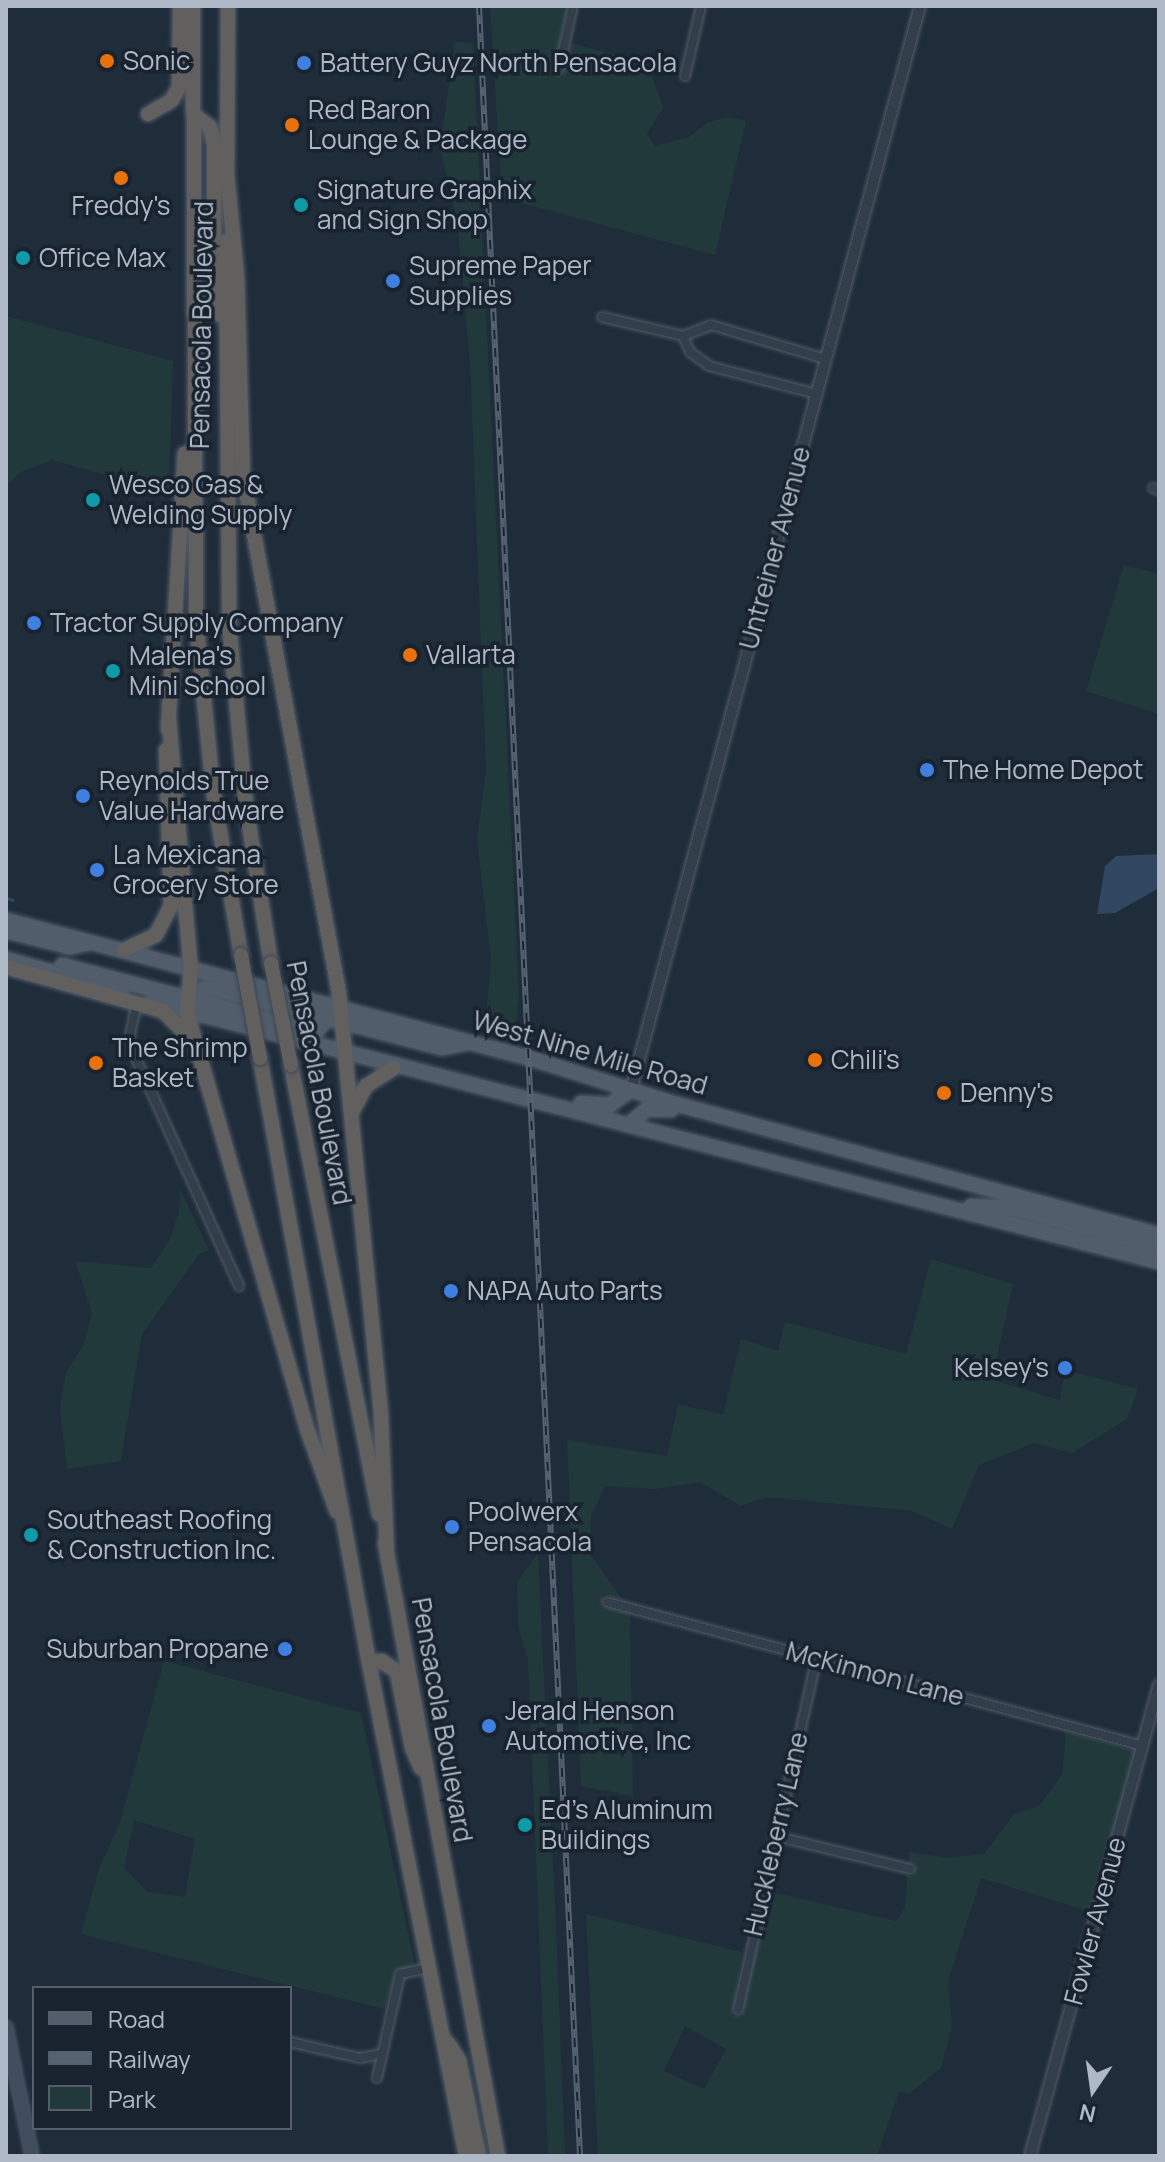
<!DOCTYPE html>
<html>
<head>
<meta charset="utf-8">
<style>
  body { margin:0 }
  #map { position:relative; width:1165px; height:2162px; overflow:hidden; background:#1f2c3a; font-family:Manrope,sans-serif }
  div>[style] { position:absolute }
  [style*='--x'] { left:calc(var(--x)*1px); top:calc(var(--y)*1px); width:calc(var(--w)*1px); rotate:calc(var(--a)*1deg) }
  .green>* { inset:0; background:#21393b }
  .water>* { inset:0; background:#304661 }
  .stream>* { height:3px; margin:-1.5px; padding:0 1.5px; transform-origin:1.5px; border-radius:1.5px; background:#304661 }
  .roads { filter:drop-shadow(0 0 2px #515b68) drop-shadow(0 0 2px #515b68) }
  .minor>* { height:8px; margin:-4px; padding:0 4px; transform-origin:4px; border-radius:4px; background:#333e4b }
  .tertiary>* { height:10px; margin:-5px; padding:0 5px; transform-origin:5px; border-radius:5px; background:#333e4b }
  .secondary>* { height:12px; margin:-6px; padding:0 6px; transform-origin:6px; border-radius:6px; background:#414d5e }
  .primary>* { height:14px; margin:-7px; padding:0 7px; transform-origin:7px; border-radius:7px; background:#515d6b }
  .trunk>* { height:14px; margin:-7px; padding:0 7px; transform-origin:7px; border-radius:7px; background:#61605e }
  .rail>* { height:6px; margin-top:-3px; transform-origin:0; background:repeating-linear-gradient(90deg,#19232f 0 9px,#556272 0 18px); box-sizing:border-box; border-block:2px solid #556272 }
  .bridges { filter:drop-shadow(0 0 2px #3e4855) drop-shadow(0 0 2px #3e4855) }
  .trunk-bridge>* { height:14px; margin:-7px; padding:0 7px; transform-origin:7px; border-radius:7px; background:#61605e }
  .dots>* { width:22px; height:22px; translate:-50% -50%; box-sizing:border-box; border:4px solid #19232f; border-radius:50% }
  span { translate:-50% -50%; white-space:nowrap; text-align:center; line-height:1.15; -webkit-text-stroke:7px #19232f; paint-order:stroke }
  .poi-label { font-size:26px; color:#aeb8c7 }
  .left { translate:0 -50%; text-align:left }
  .right { translate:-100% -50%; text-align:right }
  .street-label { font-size:26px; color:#aeb8c7 }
  .frame { position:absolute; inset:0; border:8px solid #aeb8c7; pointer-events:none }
  .legend { position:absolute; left:32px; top:1986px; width:260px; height:144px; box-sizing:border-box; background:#19232f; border:2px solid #555f6c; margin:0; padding:10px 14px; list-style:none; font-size:24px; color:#aeb8c7 }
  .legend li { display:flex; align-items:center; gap:16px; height:40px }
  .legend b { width:40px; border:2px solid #555f6c }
  .north { position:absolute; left:1053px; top:2050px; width:80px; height:80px; -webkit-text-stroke:6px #19232f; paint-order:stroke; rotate:193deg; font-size:22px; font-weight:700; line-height:32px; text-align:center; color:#aeb8c7 }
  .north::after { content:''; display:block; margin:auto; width:28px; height:36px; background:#aeb8c7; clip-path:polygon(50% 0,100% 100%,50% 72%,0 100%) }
</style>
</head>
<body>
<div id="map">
  <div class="green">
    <div style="clip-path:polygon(490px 6px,567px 6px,553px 75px,563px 77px,571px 43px,647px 63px,663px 107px,647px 134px,655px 146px,689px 137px,708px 122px,728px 117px,746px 121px,715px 255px,502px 198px)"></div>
    <div style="clip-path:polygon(455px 42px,473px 43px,519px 997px,514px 1041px,494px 1035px,486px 1017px,491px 960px,477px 839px,486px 771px,470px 363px,457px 220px,440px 148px)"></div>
    <div style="clip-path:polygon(6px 316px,173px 361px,169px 493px,52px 460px,19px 473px,6px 486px)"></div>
    <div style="clip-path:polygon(1124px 565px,1159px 574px,1159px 714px,1086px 691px)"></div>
    <div style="clip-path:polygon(180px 1189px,209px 1250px,199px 1254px,142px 1334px,121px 1461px,67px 1469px,60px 1409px,66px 1372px,83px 1346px,92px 1313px,75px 1261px,151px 1268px,169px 1241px,179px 1212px)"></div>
    <div style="clip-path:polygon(931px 1259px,1013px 1284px,992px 1380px,1060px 1400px,1065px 1370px,1138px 1389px,1127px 1419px,1072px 1453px,1034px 1443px,979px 1465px,952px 1529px,912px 1511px,765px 1497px,741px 1506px,700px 1482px,655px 1489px,605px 1486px,591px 1516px,590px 1554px,622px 1599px,603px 1594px,600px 1606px,630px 1614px,633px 1796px,581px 1786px,567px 1440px,667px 1456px,678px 1404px,723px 1415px,741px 1339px,778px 1351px,785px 1322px,906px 1354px)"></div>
    <div style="clip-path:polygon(538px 1553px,556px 1926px,565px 2156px,548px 2156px,528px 1659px,518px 1626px,517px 1582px)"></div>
    <div style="clip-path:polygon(evenodd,164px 1661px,361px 1713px,415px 1965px,395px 1974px,385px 2009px,81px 1934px,99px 1869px,120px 1822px,164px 1661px,134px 1820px,195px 1839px,185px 1897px,148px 1892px,124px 1868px,134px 1820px)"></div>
    <div style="clip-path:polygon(evenodd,1066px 1732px,1136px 1751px,1092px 1912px,981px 1878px,948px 1981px,952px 2025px,941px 2068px,910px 2093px,899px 2092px,877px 2156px,598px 2156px,586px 1914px,742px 1952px,732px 2015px,742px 2017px,768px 1891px,896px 1921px,905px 1908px,907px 1875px,913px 1876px,916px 1865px,908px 1862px,909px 1852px,947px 1858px,984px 1854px,1014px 1814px,1039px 1806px,1062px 1775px,1066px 1732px,685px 2026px,726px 2049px,704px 2089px,664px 2071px,685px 2026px)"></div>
  </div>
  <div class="water">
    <div style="clip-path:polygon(1159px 854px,1159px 888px,1115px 913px,1097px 914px,1105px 866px,1116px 856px)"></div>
  </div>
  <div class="stream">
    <div style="--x:6;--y:898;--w:7;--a:16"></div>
  </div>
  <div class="roads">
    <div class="minor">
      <div style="--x:559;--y:70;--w:66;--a:-77.7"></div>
      <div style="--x:685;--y:76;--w:72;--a:-77.1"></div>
      <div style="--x:602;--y:317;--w:83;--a:13.2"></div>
      <div style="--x:683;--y:336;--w:30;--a:-21"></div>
      <div style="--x:711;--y:325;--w:120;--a:16.5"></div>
      <div style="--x:683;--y:336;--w:17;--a:66"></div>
      <div style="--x:690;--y:352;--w:24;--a:36"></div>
      <div style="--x:709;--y:366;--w:112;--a:14.5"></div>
      <div style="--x:1153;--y:488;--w:6;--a:18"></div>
      <div style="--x:137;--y:1002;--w:35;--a:102"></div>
      <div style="--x:130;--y:1036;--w:18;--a:77"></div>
      <div style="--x:134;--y:1054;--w:255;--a:65.6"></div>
      <div style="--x:607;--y:1602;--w:555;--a:15.04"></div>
      <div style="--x:775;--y:1836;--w:139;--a:13.7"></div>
      <div style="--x:738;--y:2010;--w:361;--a:-77.4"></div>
      <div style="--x:290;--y:2042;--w:72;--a:12.9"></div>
      <div style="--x:360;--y:2058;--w:21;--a:-11"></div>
      <div style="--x:377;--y:2078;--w:107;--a:-77.5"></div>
      <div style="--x:400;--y:1974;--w:30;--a:-12"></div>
    </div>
    <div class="tertiary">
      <div style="--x:631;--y:1090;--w:1122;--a:-75.07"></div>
      <div style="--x:1030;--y:2156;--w:488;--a:-74.7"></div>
    </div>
    <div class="secondary">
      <div style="--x:6;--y:2027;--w:132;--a:78.6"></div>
    </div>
    <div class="primary">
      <div style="--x:6;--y:920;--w:541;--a:14.78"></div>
      <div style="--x:529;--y:1058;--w:154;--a:17.4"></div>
      <div style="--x:676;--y:1104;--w:500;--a:15.17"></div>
      <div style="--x:6;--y:931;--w:66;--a:14"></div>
      <div style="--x:70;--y:947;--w:19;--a:-12"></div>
      <div style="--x:6;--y:959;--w:120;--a:16"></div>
      <div style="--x:62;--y:965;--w:248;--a:14.9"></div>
      <div style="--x:302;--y:1029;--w:15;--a:8"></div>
      <div style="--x:317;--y:1031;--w:32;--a:-49"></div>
      <div style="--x:152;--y:1002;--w:1040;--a:14.48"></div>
      <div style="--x:191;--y:1005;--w:21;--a:-51"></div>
      <div style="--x:204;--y:989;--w:15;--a:4"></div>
      <div style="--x:219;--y:990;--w:230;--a:14.6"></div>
      <div style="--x:442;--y:1048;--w:25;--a:-11"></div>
      <div style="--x:581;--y:1103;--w:29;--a:4"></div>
      <div style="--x:610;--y:1105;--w:26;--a:-36"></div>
      <div style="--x:628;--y:1125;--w:25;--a:-40"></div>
      <div style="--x:647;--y:1109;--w:24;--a:2"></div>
      <div style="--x:971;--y:1206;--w:45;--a:3.8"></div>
      <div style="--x:1016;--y:1209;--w:148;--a:14.9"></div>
    </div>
    <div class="trunk">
      <div style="--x:193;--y:6;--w:613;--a:89.72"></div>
      <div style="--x:196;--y:619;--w:172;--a:84.3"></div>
      <div style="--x:213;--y:790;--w:167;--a:80.4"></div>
      <div style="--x:148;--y:114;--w:28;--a:-30"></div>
      <div style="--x:172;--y:100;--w:15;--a:-62"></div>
      <div style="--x:179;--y:87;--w:81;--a:-89.3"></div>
      <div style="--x:193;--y:114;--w:21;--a:37"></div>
      <div style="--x:210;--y:127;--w:18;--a:77"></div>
      <div style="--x:214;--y:145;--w:148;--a:90"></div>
      <div style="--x:214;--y:293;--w:23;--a:75"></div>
      <div style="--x:227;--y:174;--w:102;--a:84.4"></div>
      <div style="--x:237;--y:276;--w:199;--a:88.3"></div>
      <div style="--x:243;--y:475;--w:527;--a:79.5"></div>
      <div style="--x:339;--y:993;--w:426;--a:84.3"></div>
      <div style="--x:381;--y:1417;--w:135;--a:87.5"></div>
      <div style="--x:227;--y:181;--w:175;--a:-89.7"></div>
      <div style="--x:226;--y:242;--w:381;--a:89.5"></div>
      <div style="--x:229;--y:623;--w:184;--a:84.7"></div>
      <div style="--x:246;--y:806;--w:159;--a:81"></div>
      <div style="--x:169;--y:720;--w:250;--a:85"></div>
      <div style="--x:191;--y:969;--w:44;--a:95.2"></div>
      <div style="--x:187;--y:1013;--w:433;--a:73.9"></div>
      <div style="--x:307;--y:1429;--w:88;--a:70.1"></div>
      <div style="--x:168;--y:729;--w:276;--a:-86.5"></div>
      <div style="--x:124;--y:950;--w:35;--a:-25"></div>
      <div style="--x:156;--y:935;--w:33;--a:-63"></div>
      <div style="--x:171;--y:906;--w:156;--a:-91.8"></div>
      <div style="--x:6;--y:967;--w:163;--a:15.7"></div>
      <div style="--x:163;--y:1011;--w:40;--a:45"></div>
      <div style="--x:260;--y:1058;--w:615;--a:79.79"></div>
      <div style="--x:369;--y:1663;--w:502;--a:78.87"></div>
      <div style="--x:291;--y:1065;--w:458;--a:78.9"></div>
      <div style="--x:351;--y:1114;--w:32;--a:-62"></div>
      <div style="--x:366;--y:1086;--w:33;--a:-33"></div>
      <div style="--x:385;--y:1543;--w:623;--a:79.56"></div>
      <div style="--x:369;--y:1663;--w:13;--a:-9"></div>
      <div style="--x:382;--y:1661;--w:19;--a:36"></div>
      <div style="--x:397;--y:1672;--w:77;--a:78.8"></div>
      <div style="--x:412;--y:1748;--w:22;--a:66"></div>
      <div style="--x:448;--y:2043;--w:20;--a:57"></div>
      <div style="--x:459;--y:2060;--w:98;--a:78.2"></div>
    </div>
  </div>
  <div class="rail">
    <div style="--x:479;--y:6;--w:2152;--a:87.31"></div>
  </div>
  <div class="bridges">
    <div class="trunk-bridge">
      <div style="--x:241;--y:955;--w:105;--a:79.5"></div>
      <div style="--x:271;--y:963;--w:104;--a:78.9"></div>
    </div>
  </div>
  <div class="dots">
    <div style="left:107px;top:61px;background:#e8710a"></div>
    <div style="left:304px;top:63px;background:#3f7fe0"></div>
    <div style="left:292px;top:125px;background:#e8710a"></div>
    <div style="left:121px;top:178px;background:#e8710a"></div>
    <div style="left:301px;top:205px;background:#0f9aa8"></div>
    <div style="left:23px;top:258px;background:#0f9aa8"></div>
    <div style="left:393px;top:281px;background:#3f7fe0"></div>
    <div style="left:93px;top:500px;background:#0f9aa8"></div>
    <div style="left:34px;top:623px;background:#3f7fe0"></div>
    <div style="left:410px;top:655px;background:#e8710a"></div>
    <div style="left:113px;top:671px;background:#0f9aa8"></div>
    <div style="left:927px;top:770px;background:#3f7fe0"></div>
    <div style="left:83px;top:796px;background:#3f7fe0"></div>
    <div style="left:97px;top:870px;background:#3f7fe0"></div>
    <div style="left:815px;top:1060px;background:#e8710a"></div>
    <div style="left:96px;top:1063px;background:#e8710a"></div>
    <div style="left:944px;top:1093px;background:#e8710a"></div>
    <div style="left:451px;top:1291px;background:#3f7fe0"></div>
    <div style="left:1065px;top:1368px;background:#3f7fe0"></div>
    <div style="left:452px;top:1527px;background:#3f7fe0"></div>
    <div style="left:31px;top:1535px;background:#0f9aa8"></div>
    <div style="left:285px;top:1649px;background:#3f7fe0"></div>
    <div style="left:489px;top:1726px;background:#3f7fe0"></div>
    <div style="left:525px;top:1825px;background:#0f9aa8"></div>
  </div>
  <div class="poi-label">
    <span class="left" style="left:123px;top:61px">Sonic</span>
    <span class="left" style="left:320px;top:63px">Battery Guyz North Pensacola</span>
    <span class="left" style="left:308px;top:125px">Red Baron<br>Lounge &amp; Package</span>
    <span class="left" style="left:317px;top:205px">Signature Graphix<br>and Sign Shop</span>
    <span style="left:121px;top:206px">Freddy's</span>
    <span class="left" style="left:39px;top:258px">Office Max</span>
    <span class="left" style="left:409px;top:281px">Supreme Paper<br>Supplies</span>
    <span class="left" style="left:109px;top:500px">Wesco Gas &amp;<br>Welding Supply</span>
    <span class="left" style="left:50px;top:623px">Tractor Supply Company</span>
    <span class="left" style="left:426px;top:655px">Vallarta</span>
    <span class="left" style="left:129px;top:671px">Malena's<br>Mini School</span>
    <span class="left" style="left:943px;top:770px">The Home Depot</span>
    <span class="left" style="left:99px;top:796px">Reynolds True<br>Value Hardware</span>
    <span class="left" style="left:113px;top:870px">La Mexicana<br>Grocery Store</span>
    <span class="left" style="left:112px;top:1063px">The Shrimp<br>Basket</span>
    <span class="left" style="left:831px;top:1060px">Chili's</span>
    <span class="left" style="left:960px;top:1093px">Denny's</span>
    <span class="left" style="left:467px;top:1291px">NAPA Auto Parts</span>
    <span class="right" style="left:1049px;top:1368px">Kelsey's</span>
    <span class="left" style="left:468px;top:1527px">Poolwerx<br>Pensacola</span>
    <span class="left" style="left:47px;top:1535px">Southeast Roofing<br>&amp; Construction Inc.</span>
    <span class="right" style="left:269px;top:1649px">Suburban Propane</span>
    <span class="left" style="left:505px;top:1726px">Jerald Henson<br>Automotive, Inc</span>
    <span class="left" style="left:541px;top:1825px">Ed's Aluminum<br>Buildings</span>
  </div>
  <div class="street-label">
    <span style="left:202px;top:325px;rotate:-89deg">Pensacola Boulevard</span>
    <span style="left:775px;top:548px;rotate:-75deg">Untreiner Avenue</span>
    <span style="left:590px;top:1053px;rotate:16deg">West Nine Mile Road</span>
    <span style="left:319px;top:1083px;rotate:79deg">Pensacola Boulevard</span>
    <span style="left:875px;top:1674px;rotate:15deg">McKinnon Lane</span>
    <span style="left:442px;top:1720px;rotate:80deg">Pensacola Boulevard</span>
    <span style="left:776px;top:1834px;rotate:-77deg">Huckleberry Lane</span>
    <span style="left:1095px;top:1921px;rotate:-75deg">Fowler Avenue</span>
  </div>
  <div class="frame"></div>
  <ul class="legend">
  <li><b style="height:10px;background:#515d6b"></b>Road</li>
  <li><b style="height:10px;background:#556272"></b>Railway</li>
  <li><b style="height:22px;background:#21393b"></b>Park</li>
  </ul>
  <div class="north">N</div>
</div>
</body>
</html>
